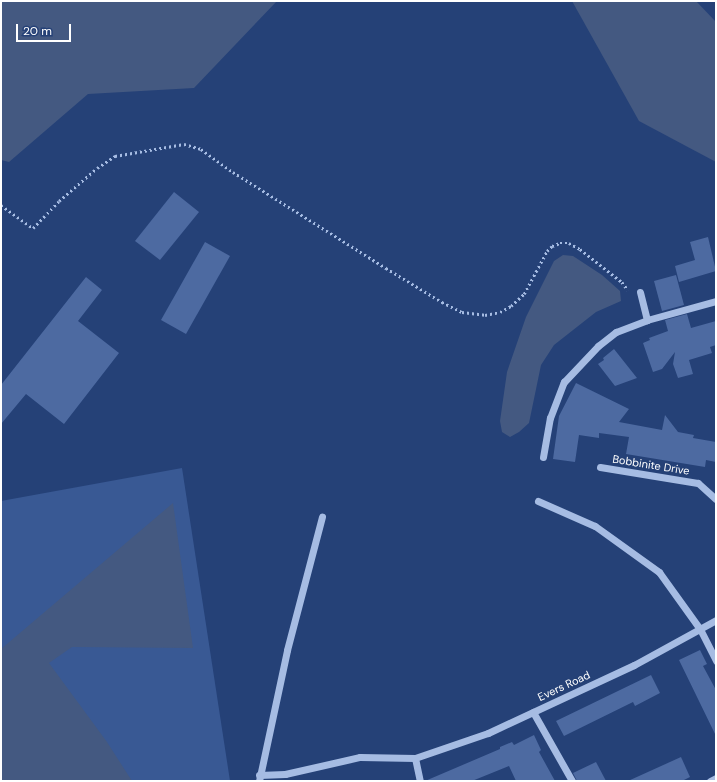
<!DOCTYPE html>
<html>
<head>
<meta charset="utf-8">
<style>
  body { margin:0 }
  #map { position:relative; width:717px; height:782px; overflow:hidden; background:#254177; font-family:"DM Sans",sans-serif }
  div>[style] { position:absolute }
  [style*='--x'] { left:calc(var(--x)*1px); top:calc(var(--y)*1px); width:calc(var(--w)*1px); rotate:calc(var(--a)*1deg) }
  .green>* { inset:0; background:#395994 }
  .water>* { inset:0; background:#445981 }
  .building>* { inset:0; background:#4d6aa1 }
  .path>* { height:2.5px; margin-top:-1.25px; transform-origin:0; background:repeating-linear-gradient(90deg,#a6bce3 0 2px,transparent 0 5px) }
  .minor>* { height:7px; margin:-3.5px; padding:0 3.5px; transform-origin:3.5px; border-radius:3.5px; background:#a6bce3 }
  span { translate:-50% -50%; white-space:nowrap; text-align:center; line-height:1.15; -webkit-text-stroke:3px #254177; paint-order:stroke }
  .street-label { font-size:11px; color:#fff }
  .frame { position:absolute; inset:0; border:2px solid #fff; pointer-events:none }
  .scale { position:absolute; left:16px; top:24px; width:55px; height:18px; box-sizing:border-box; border:2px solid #fff; border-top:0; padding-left:5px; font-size:12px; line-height:14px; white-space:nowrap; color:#fff; -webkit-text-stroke:3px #254177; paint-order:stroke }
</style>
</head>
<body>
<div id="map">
  <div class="green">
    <div style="clip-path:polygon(182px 468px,230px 781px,1px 781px,1px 501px)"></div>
  </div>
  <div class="water">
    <div style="clip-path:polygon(1px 1px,277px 1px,194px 88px,88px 94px,9px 162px,1px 160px)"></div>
    <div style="clip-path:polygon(572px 1px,696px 1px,716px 22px,716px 162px,639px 121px)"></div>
    <div style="clip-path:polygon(563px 255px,573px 256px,602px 275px,620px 291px,621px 301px,596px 312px,554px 345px,541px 365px,529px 423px,519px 432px,510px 437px,502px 432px,500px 421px,507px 372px,526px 317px,554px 261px)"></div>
    <div style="clip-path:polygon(173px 503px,193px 648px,72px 647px,49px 663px,107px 742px,132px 781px,1px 781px,1px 649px)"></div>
  </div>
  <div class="building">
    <div style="clip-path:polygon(174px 192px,199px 212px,160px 260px,135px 241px)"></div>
    <div style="clip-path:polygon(708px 237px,716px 271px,679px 282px,675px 266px,695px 260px,690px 242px)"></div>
    <div style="clip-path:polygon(205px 242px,230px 256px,186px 334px,161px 320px)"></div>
    <div style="clip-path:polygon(676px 275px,684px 305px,662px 311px,654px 281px)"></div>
    <div style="clip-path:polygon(86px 277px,102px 290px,78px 321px,119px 353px,64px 424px,26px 394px,1px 424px,1px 385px)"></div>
    <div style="clip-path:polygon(687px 314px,691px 328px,716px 321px,716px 345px,710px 347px,712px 353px,689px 360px,693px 374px,678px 378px,673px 364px,675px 352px,662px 369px,653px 372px,643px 343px,650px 340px,649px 338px,668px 331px,665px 320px)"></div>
    <div style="clip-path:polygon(614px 349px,637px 378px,615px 386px,598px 364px,604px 360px,603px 358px)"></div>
    <div style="clip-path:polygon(576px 383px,629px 409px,619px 422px,662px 430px,665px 415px,678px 432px,694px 435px,693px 438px,716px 442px,716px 462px,706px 460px,705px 467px,626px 454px,629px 437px,599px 433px,599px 438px,579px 435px,575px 462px,553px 459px,559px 416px)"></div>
    <div style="clip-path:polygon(700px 650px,707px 664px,703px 666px,716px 690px,716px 736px,679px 660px)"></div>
    <div style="clip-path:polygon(651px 675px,660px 693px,635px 706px,633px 702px,564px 736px,556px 721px)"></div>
    <div style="clip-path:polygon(534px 735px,541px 750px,539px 752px,555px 781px,516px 781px,509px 766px,472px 781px,425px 781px,500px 749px,500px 747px,512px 742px,514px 745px)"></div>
    <div style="clip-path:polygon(681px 757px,690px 777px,682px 781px,628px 781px)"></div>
    <div style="clip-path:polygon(596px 762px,606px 781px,577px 781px,573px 773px)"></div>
  </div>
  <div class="path">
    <div style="--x:1;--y:205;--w:39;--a:36"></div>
    <div style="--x:33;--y:228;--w:37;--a:-46"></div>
    <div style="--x:59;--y:201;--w:50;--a:-41"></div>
    <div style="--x:97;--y:168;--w:22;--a:-34"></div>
    <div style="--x:115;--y:156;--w:70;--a:-9.9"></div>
    <div style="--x:184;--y:144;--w:18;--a:16"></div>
    <div style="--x:201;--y:149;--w:39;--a:36"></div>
    <div style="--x:233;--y:172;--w:181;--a:32.1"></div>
    <div style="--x:386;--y:268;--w:66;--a:31.3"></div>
    <div style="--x:442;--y:302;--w:22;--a:27"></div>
    <div style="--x:462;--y:312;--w:23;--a:7"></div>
    <div style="--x:485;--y:315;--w:15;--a:-11"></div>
    <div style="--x:500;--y:312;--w:13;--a:-29"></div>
    <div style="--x:511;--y:306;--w:18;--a:-43"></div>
    <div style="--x:524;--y:294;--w:49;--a:-61.9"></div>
    <div style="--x:547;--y:251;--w:7;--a:-45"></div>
    <div style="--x:552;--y:246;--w:9;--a:-21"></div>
    <div style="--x:560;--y:243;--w:9;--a:0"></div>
    <div style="--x:569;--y:243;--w:13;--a:29"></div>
    <div style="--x:580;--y:249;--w:53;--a:38.2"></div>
    <div style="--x:622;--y:282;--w:10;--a:53"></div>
  </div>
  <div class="minor">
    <div style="--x:640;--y:292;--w:29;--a:76"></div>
    <div style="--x:543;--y:457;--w:40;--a:-80"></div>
    <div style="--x:550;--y:418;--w:39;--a:-69"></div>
    <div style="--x:564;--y:382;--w:50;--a:-46.6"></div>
    <div style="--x:598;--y:346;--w:23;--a:-38"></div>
    <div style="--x:616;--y:332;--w:33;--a:-21"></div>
    <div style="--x:647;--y:320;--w:72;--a:-15.4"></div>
    <div style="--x:600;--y:467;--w:99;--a:9.3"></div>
    <div style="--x:698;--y:483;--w:24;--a:42"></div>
    <div style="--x:538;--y:501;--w:62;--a:23.7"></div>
    <div style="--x:595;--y:526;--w:79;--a:35.7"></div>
    <div style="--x:659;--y:572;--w:70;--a:54.3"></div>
    <div style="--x:700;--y:629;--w:36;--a:63"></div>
    <div style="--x:533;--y:712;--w:79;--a:60.5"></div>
    <div style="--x:415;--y:758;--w:24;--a:78"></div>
    <div style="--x:259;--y:775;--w:26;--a:-2"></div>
    <div style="--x:285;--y:774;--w:77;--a:-12.8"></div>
    <div style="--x:360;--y:757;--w:55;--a:1"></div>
    <div style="--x:415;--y:758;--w:77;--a:-18.9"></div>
    <div style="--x:488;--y:733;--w:161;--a:-25"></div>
    <div style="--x:634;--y:665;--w:94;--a:-28.8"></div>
    <div style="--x:259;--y:781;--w:134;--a:-77.9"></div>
    <div style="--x:287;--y:650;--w:138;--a:-75.3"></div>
    <div style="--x:710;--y:781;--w:7;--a:-27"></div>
  </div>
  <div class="street-label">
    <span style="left:651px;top:465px;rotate:9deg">Bobbinite Drive</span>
    <span style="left:564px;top:686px;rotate:-25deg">Evers Road</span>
  </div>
  <div class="frame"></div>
  <div class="scale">20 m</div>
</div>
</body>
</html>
